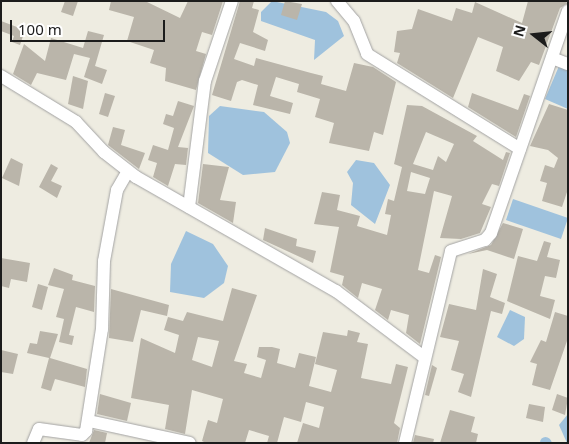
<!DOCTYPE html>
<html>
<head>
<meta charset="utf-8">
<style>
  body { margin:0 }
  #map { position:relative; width:569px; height:444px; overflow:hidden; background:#eeece1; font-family:"Noto Sans",sans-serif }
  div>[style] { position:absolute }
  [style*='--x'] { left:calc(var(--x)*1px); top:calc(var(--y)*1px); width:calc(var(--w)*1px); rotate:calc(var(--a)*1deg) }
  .water>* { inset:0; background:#9fc2dd }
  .canal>* { height:11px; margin:-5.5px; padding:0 5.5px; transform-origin:5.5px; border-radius:5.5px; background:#9fc2dd }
  .building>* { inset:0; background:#bab5aa }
  .roads { filter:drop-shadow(0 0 1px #a3a3a3) drop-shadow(0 0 1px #a3a3a3) }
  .street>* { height:12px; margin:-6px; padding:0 6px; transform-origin:6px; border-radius:6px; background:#fff }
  span { translate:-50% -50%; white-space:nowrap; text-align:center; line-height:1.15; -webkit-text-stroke:4px #fff; paint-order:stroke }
  .frame { position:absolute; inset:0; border:2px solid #1c1c1c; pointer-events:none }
  .north { position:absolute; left:509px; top:10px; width:50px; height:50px; -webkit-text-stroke:4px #fff; paint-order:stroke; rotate:286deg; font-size:14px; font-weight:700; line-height:20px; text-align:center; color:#1c1c1c }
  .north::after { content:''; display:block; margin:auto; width:18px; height:22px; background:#1c1c1c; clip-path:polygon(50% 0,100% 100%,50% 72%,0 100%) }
  .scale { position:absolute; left:10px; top:20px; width:155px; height:22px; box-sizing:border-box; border:2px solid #1c1c1c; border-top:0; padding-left:6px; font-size:15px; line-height:18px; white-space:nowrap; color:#1c1c1c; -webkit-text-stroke:4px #fff; paint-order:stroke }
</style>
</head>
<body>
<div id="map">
  <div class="water">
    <div style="clip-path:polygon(272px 1px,326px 12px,338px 21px,344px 36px,314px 60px,315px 40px,261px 21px,261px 12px)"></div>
    <div style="clip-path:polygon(559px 66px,568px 69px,568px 109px,545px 99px)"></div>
    <div style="clip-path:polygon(220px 106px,264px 112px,287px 132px,290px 143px,275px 172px,243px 175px,208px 153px,209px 116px)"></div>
    <div style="clip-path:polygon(356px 160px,374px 163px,390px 185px,375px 224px,351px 205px,353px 183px,347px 172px)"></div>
    <div style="clip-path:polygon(513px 199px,568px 218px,561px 239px,506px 220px)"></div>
    <div style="clip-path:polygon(186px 231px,213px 244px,228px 266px,224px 283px,204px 298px,170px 292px,171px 264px)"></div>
    <div style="clip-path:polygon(510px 310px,525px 317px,524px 339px,514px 346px,497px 337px)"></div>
    <div style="clip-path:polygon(568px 414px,568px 443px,567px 443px,559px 425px)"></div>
  </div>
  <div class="canal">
    <div style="--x:545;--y:442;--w:1;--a:45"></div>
  </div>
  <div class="building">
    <div style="clip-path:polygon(65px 1px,78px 1px,73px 16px,61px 12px)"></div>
    <div style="clip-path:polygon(111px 1px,145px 1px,180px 18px,188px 1px,223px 1px,212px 35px,202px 32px,196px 51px,206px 54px,196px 90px,165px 81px,166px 68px,150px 63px,154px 50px,127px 41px,134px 17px,109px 10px)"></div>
    <div style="clip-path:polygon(240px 1px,254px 1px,252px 8px,259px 10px,253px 32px,268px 40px,265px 51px,240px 43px,234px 59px,254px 66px,256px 58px,311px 73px,323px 76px,321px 84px,346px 91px,354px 63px,373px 67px,396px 82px,383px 135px,374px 132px,369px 151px,329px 143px,334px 123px,315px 117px,320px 99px,297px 92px,299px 84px,276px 77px,270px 96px,293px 103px,290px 114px,253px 105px,258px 85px,242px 80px,237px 82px,231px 101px,212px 95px)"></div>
    <div style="clip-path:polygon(285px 1px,302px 4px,297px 20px,281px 15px)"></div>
    <div style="clip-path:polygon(528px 1px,563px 1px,568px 3px,560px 8px,539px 65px,531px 62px,519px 81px,496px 71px,503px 47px,478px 37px,453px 98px,397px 63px,400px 53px,394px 52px,397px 31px,412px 29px,418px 9px,452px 21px,456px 8px,472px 13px,475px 2px,522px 23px)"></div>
    <div style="clip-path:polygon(1px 21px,25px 30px,20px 45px,12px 42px,14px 36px,1px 31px)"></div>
    <div style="clip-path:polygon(88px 31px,104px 35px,95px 66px,107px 70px,102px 84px,84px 77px,90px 58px,74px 54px,66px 80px,37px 73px,31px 85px,13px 74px,24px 44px,45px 61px,51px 38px,83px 48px)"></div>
    <div style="clip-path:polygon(73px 76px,88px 81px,83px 109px,68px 104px)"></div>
    <div style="clip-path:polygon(105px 93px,115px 96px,108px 117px,99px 114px)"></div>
    <div style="clip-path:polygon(472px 93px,518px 110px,524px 94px,530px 96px,516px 137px,468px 107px)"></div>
    <div style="clip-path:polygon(178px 101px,194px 106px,178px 147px,188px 148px,186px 165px,175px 164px,168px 186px,153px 177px,157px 163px,148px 160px,153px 145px,168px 150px,174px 128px,163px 124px,166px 114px,173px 116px)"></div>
    <div style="clip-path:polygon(549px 104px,568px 110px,568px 189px,562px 207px,542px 201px,547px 183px,540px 181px,545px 165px,554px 168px,558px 158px,548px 150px,530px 146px)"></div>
    <div style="clip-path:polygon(evenodd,407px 105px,422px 106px,477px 136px,473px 141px,503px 160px,506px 152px,510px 153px,499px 186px,492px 184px,482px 204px,491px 207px,480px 233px,461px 239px,440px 238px,452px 196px,434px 191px,418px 270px,429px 273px,435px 255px,441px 257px,420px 344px,406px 333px,409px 315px,391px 310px,388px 320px,375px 310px,382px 289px,362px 283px,358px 298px,342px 285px,344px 276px,330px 272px,339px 227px,314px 224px,322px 192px,340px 195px,337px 210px,360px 216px,357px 226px,387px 235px,391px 215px,385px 214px,388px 199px,394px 201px,402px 167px,394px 164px,407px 105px,426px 132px,454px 144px,446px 162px,438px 156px,433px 170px,413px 164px,426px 132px,407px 105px,411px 172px,430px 178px,425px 194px,407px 191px,411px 172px)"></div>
    <div style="clip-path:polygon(113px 127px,125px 130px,121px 145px,145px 153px,139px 169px,108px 145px)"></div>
    <div style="clip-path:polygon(11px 158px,23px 164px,19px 186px,2px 178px)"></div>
    <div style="clip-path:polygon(51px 164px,58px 168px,51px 181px,62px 186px,57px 198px,39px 187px)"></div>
    <div style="clip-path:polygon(203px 164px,229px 167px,220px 200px,236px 202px,233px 223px,198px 203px)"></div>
    <div style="clip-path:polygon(503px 223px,523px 229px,514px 259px,487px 250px,468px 254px,491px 245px)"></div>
    <div style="clip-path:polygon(265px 228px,297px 239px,296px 246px,316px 251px,313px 263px,263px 240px)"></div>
    <div style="clip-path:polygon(544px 241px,551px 243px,547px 257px,560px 260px,556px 278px,545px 276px,540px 296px,555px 300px,550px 319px,507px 301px,518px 256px,537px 261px)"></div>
    <div style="clip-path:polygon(1px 258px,30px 263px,27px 282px,11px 279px,9px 288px,1px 286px)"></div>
    <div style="clip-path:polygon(54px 268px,73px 275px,72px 280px,95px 286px,94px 312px,76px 307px,69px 335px,74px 336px,72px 345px,59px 342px,64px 319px,56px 317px,64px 289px,48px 285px)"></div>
    <div style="clip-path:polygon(483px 269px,497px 274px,490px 297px,505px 303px,502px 314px,491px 311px,471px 397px,458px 392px,464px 374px,451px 370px,459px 341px,440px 337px,449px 304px,476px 310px)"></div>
    <div style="clip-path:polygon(38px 284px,48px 287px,42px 310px,32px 307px)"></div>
    <div style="clip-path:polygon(evenodd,232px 288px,257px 295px,234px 361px,247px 364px,244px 373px,261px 378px,266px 360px,257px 357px,259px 347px,272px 347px,280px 349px,277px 363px,295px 368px,299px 353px,316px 357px,309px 386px,331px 392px,337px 370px,315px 364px,323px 332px,347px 336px,348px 330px,360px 333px,357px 342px,368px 344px,361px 378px,391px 384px,396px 364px,408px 367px,394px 423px,400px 428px,397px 443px,297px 443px,303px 423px,319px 428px,324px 407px,306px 402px,301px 422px,284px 417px,277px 443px,267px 443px,269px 436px,249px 430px,245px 443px,206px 443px,202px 441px,208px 420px,217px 423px,223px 399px,192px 390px,185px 434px,165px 429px,169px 405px,131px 398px,141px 338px,175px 353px,179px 335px,164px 330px,168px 317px,183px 321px,187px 312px,223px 321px,232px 288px,198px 337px,219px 341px,212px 367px,192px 360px,198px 337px)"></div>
    <div style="clip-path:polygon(111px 289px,169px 305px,167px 316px,141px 310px,133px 342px,109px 338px)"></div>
    <div style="clip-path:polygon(555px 312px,568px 316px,568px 338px,550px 390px,532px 385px,537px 364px,530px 362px,541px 340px,546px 342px)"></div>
    <div style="clip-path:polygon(40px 331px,58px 334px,50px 358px,87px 369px,85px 387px,55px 379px,51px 391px,41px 388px,49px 358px,27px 353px,30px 343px,37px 344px)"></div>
    <div style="clip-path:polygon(1px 350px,18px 354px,13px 374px,1px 372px)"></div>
    <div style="clip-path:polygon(432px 365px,437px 368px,429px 396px,425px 395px)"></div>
    <div style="clip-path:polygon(100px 394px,131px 403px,127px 421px,97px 414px)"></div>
    <div style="clip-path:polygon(557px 394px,568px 398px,565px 415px,552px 410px)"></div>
    <div style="clip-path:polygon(529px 404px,545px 407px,543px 422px,526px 418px)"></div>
    <div style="clip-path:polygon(450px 410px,475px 417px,471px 432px,478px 434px,476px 443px,440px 443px)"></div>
    <div style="clip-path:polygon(94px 430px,107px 433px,105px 443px,89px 443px)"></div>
    <div style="clip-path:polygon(415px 435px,434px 439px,433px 443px,413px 443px)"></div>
  </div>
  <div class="roads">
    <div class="street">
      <div style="--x:337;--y:1;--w:26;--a:50"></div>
      <div style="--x:354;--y:21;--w:35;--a:68"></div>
      <div style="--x:367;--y:54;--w:180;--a:31.8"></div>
      <div style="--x:552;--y:58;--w:17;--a:21"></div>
      <div style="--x:1;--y:76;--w:88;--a:31.5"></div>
      <div style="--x:76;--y:122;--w:41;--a:47"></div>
      <div style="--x:104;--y:152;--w:41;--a:38"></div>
      <div style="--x:136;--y:177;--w:230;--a:29.7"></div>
      <div style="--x:336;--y:291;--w:110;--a:36.9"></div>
      <div style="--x:189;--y:207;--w:127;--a:-82.8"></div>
      <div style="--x:205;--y:81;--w:84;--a:-71.4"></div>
      <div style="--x:89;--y:421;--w:103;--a:12.3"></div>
      <div style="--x:33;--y:443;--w:15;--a:-67"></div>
      <div style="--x:39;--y:429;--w:43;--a:7.9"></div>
      <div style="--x:82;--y:435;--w:6;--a:-45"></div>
      <div style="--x:86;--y:431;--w:103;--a:-81.1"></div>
      <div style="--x:102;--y:329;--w:68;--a:-88.3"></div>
      <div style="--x:104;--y:261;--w:72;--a:-79.6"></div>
      <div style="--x:117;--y:190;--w:22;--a:-60"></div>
      <div style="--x:405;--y:443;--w:197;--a:-76.5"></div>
      <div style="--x:451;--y:251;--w:36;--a:-18"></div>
      <div style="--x:485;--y:240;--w:9;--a:-49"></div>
      <div style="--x:491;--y:233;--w:235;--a:-70.9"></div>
    </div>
  </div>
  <div class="frame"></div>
  <div class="north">N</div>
  <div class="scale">100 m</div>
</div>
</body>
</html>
